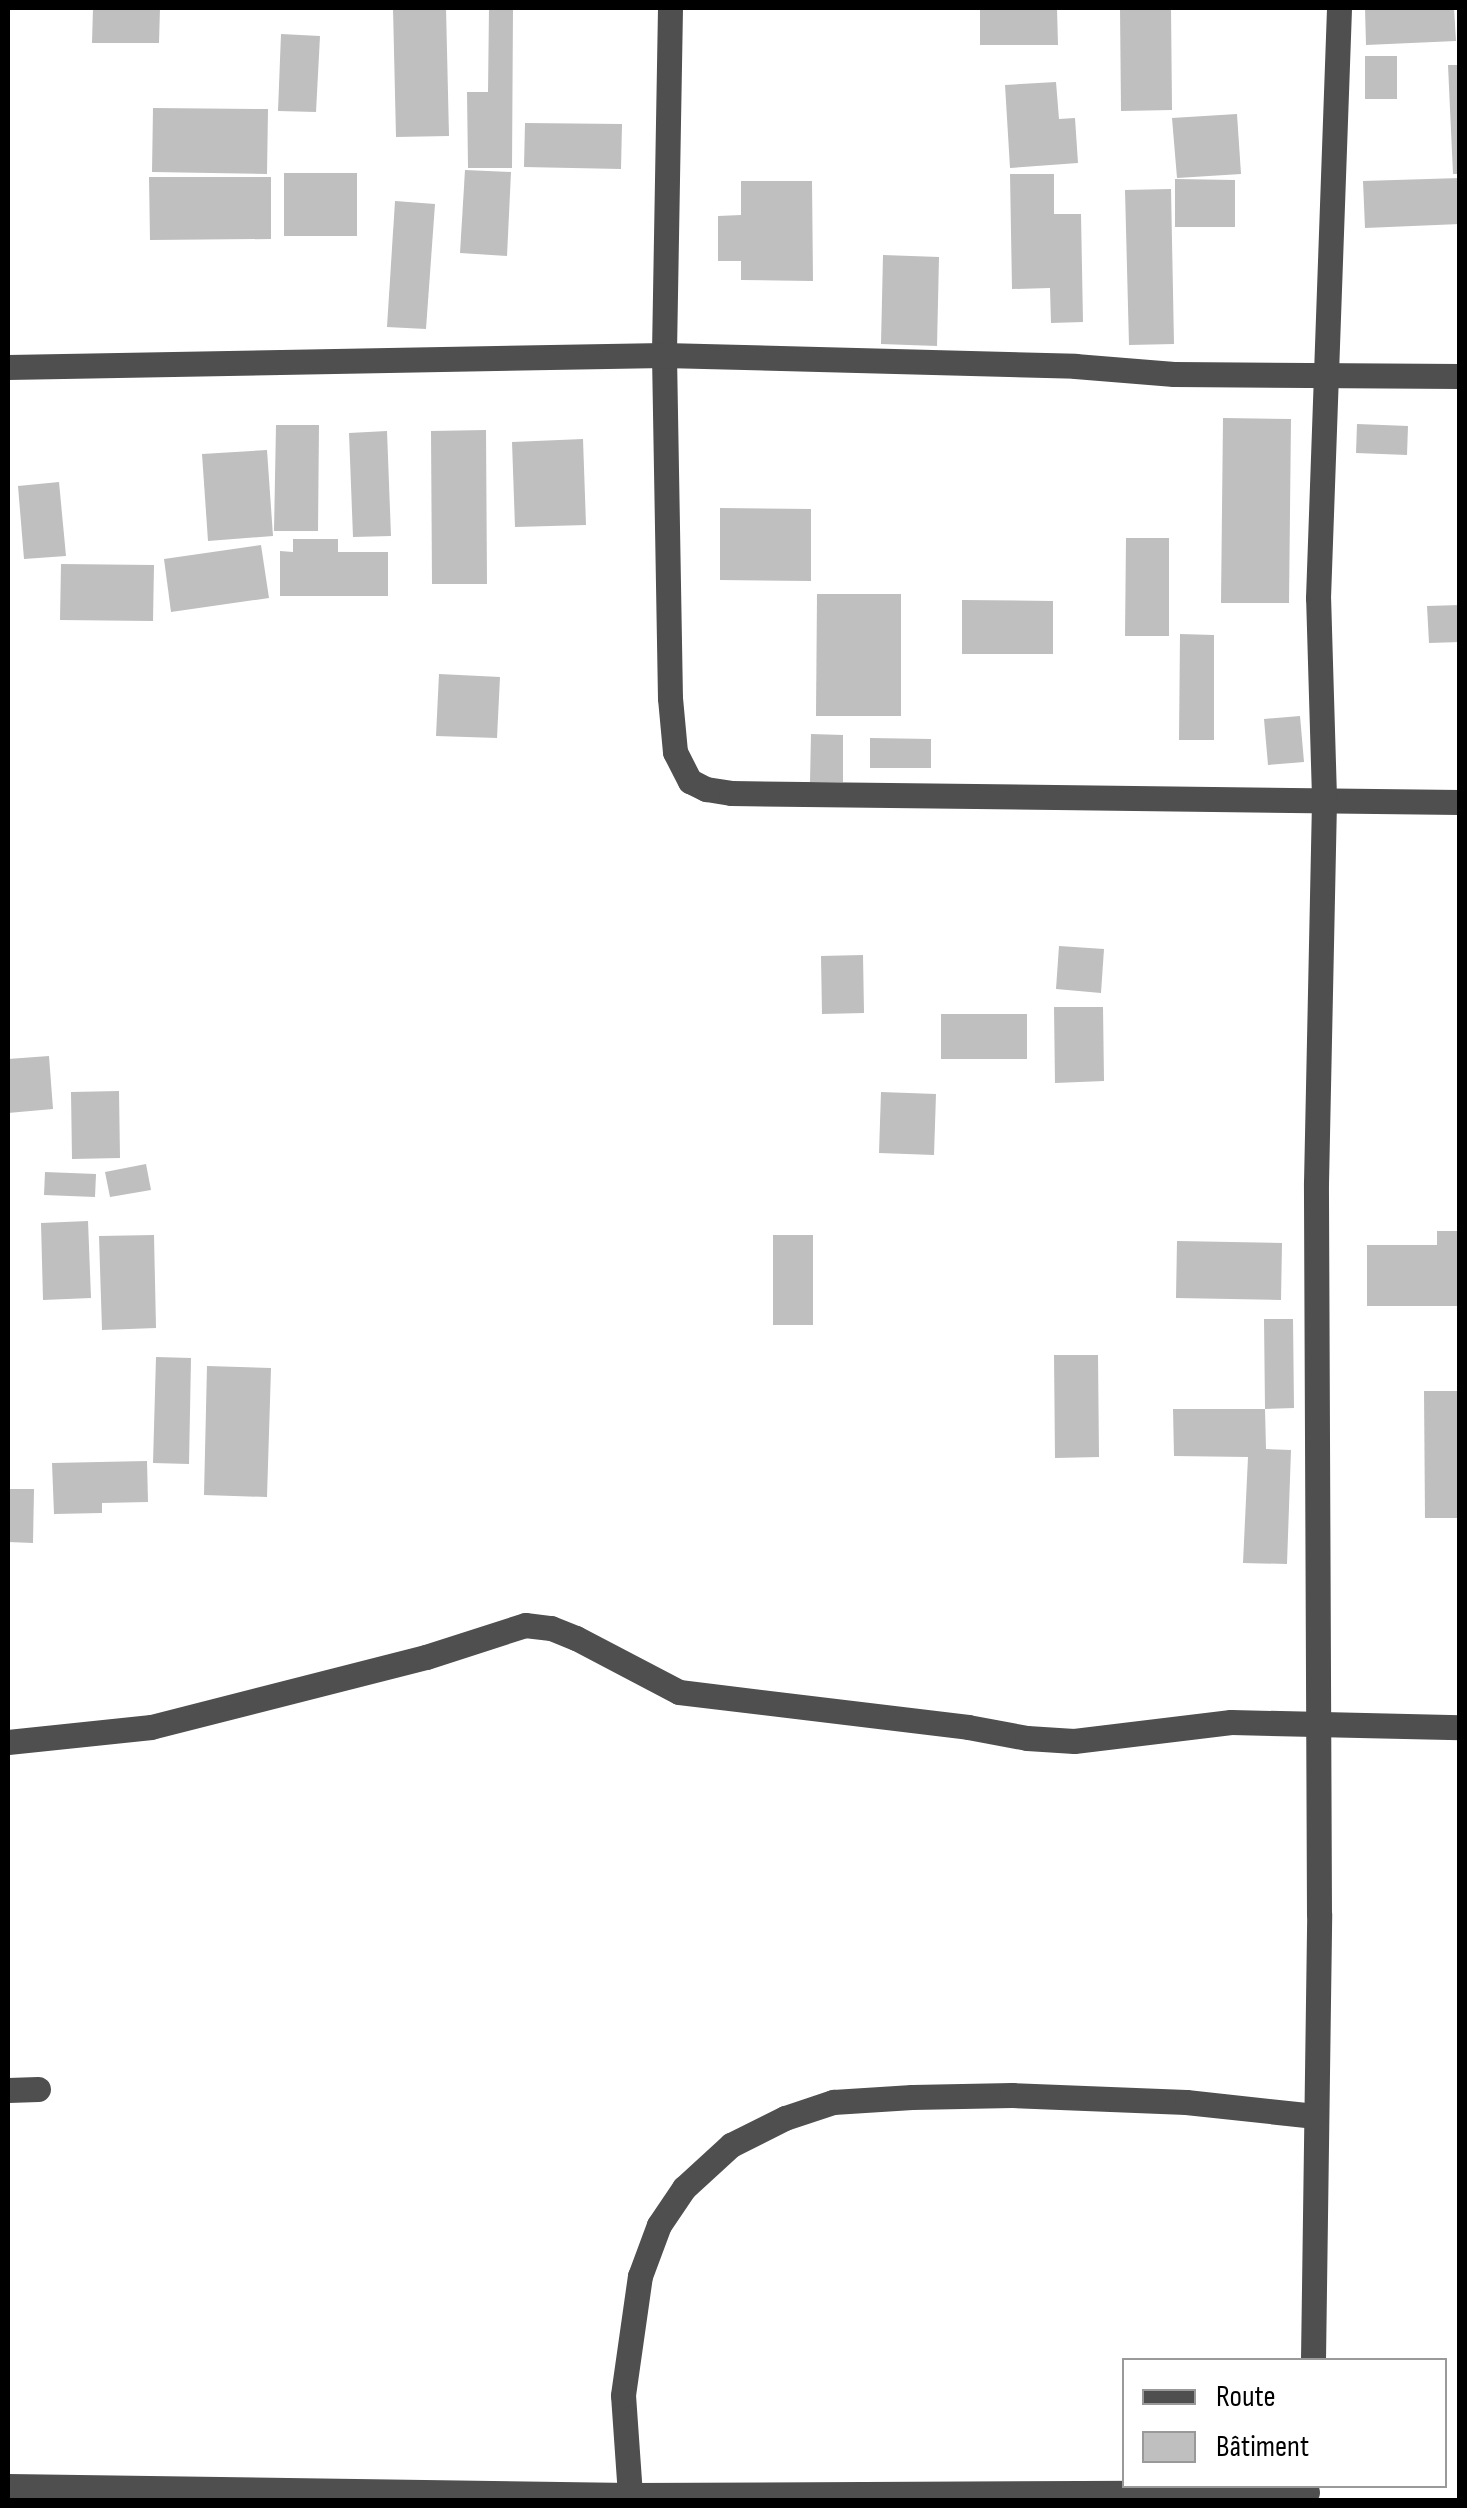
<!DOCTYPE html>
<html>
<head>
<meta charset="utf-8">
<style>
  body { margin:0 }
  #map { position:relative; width:1467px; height:2508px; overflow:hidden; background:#fff; font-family:"Sofia Sans Condensed",sans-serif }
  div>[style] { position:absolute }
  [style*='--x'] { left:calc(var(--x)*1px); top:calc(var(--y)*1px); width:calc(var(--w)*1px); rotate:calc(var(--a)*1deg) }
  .building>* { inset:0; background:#bfbfbf }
  .minor>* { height:25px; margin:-12.5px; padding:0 12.5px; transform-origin:12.5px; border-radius:12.5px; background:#4f4f4f }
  span { translate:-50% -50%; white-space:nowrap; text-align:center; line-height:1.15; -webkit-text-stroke:8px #fff; paint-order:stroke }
  .frame { position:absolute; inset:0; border:10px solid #000; pointer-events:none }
  .legend { position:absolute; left:1122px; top:2358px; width:325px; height:130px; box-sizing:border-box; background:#fff; border:2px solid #999; margin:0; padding:12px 18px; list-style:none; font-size:30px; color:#000 }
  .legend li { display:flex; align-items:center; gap:20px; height:50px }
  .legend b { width:50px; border:2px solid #999 }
</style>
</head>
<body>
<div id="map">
  <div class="building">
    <div style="clip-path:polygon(93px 8px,160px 8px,159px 43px,92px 43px)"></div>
    <div style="clip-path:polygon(393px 8px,446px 8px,449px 136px,396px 137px)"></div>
    <div style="clip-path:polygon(489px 8px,513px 8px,512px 168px,468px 168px,467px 92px,488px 92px)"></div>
    <div style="clip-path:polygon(980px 8px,1057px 8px,1058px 45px,980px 45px)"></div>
    <div style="clip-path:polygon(1120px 8px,1171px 8px,1172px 110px,1121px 111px)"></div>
    <div style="clip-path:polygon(1365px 8px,1454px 8px,1456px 41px,1366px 45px)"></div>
    <div style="clip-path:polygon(281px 34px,320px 36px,316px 112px,278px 111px)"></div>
    <div style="clip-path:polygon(1365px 56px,1397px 56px,1397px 99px,1365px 99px)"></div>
    <div style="clip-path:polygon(1448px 65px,1460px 65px,1460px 174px,1453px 174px)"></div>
    <div style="clip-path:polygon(1056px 82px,1059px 119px,1075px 118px,1078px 163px,1010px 168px,1005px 85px)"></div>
    <div style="clip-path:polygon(153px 108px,268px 109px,267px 174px,152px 172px)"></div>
    <div style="clip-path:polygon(1237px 114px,1241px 174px,1177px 178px,1172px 118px)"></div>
    <div style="clip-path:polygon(525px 123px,622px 124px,621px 169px,524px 167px)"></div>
    <div style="clip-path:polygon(465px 170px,511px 172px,507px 256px,460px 253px)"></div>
    <div style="clip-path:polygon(284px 173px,357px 173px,357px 236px,284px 236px)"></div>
    <div style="clip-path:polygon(1010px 174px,1054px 174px,1054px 214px,1081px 214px,1083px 322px,1051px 323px,1050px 288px,1012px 289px)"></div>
    <div style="clip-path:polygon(149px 177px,271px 177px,271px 239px,150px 240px)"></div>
    <div style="clip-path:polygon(1460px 178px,1460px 224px,1365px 228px,1363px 181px)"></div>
    <div style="clip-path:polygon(1175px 179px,1235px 180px,1235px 227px,1175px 227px)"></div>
    <div style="clip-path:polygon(741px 181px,812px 181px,813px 281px,741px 280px,741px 261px,718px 261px,718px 216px,741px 215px)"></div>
    <div style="clip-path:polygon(1171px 189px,1174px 344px,1129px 345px,1125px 190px)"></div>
    <div style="clip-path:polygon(395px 201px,435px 204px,426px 329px,387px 327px)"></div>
    <div style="clip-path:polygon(883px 255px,939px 257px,937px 346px,881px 344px)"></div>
    <div style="clip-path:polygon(1223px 418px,1291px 419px,1289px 603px,1221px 603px)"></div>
    <div style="clip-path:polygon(1357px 424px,1408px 426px,1407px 455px,1356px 453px)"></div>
    <div style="clip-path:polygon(276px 425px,319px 425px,318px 531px,274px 531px)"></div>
    <div style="clip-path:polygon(486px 430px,487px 584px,432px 584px,431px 431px)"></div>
    <div style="clip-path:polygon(387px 431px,391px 536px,353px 537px,349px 433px)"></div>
    <div style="clip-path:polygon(583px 439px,586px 525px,515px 527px,512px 442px)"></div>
    <div style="clip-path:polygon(267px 450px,273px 536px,208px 541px,202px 454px)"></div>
    <div style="clip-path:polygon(59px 482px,66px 556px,24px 559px,18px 486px)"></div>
    <div style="clip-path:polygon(720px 508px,811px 509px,811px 581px,720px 580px)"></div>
    <div style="clip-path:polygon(1126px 538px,1169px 538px,1169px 636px,1125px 636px)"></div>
    <div style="clip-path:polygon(293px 539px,338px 539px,338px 552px,388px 552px,388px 596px,280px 596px,280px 551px,293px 552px)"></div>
    <div style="clip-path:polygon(261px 545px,269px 598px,171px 612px,164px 559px)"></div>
    <div style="clip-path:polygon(61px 564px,154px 565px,153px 621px,60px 620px)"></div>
    <div style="clip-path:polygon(817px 594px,901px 594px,901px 716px,816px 716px)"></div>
    <div style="clip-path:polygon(962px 600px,1053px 601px,1053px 654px,962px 654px)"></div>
    <div style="clip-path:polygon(1460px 605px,1460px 642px,1429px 643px,1427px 606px)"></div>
    <div style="clip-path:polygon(1180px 634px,1214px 635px,1214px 740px,1179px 740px)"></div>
    <div style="clip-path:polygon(439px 674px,500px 677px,497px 738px,436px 736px)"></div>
    <div style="clip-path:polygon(1300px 716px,1304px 762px,1268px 765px,1264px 719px)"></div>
    <div style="clip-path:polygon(811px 734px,843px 735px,843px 782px,810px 782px)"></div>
    <div style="clip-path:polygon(870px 738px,931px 739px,931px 768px,870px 768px)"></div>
    <div style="clip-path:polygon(1059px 946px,1104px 949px,1101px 993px,1056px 989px)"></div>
    <div style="clip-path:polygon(863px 955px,864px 1013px,822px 1014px,821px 956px)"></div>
    <div style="clip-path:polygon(1054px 1007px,1103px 1007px,1104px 1081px,1055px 1083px)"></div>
    <div style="clip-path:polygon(941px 1014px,1027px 1014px,1027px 1059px,941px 1059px)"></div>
    <div style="clip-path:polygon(49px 1056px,53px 1109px,8px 1113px,8px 1059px)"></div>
    <div style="clip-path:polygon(119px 1091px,120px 1158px,72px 1159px,71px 1092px)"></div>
    <div style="clip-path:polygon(881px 1092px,936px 1094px,934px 1155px,879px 1153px)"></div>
    <div style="clip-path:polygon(146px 1164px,151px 1190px,110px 1197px,105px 1172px)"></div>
    <div style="clip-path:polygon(45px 1172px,96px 1174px,95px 1197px,44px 1195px)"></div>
    <div style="clip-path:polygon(88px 1221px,91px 1298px,43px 1300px,41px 1223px)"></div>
    <div style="clip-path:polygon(1437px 1231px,1460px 1231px,1460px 1306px,1367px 1306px,1367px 1245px,1437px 1245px)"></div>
    <div style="clip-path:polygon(154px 1235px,156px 1328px,102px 1330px,99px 1236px)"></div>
    <div style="clip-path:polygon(773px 1235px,813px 1235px,813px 1325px,773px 1325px)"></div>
    <div style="clip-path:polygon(1177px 1241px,1282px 1243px,1281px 1300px,1176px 1298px)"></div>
    <div style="clip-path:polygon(1264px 1319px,1293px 1319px,1294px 1408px,1265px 1409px,1266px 1449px,1291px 1450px,1287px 1564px,1243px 1563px,1248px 1457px,1174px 1456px,1173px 1409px,1265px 1409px)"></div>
    <div style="clip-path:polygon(1054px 1355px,1098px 1355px,1099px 1457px,1055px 1458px)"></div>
    <div style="clip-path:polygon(156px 1357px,191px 1358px,189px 1464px,153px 1463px)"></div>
    <div style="clip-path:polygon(207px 1366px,271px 1368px,267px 1497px,204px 1495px)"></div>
    <div style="clip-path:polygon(1424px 1391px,1460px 1391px,1460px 1518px,1425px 1518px)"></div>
    <div style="clip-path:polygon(147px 1461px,148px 1502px,102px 1503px,102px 1513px,54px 1514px,52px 1463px)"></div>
    <div style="clip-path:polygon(8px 1489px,34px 1489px,33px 1543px,8px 1542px)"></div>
  </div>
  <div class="minor">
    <div style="--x:670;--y:8;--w:347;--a:91"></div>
    <div style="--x:664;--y:355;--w:343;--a:89"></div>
    <div style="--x:670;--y:698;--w:54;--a:84.7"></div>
    <div style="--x:675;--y:752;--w:33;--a:63"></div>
    <div style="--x:690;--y:781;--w:18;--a:27"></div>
    <div style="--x:706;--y:789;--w:25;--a:9"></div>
    <div style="--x:731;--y:793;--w:729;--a:0.71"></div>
    <div style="--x:8;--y:367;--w:656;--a:-1.05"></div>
    <div style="--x:664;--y:355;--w:411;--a:1.5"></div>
    <div style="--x:1075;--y:366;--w:99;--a:4.6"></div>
    <div style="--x:1174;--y:374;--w:286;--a:0.4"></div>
    <div style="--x:8;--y:1742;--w:144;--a:-6"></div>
    <div style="--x:151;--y:1727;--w:284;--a:-14.3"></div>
    <div style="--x:426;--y:1657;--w:104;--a:-17.9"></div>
    <div style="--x:525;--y:1625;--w:26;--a:7"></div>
    <div style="--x:551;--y:1628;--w:27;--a:22"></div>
    <div style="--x:576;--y:1638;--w:116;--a:27.7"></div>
    <div style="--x:679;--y:1692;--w:291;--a:6.9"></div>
    <div style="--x:968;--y:1727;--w:60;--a:10.6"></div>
    <div style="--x:1027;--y:1738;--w:47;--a:3.7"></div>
    <div style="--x:1074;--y:1741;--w:158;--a:-6.9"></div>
    <div style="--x:1231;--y:1722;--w:229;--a:1.3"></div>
    <div style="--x:8;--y:2090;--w:30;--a:-2"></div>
    <div style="--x:1313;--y:2360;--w:446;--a:-89.2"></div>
    <div style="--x:1319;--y:1914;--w:731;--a:-90.24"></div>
    <div style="--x:1316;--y:1183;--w:386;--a:-88.8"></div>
    <div style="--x:1324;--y:797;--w:199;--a:-91.7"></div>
    <div style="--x:1318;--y:598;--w:590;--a:-87.96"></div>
    <div style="--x:8;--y:2486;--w:622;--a:0.83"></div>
    <div style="--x:630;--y:2495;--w:677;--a:-0.25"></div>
    <div style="--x:630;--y:2495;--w:100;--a:-94"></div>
    <div style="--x:623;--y:2395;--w:120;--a:-81.9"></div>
    <div style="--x:640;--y:2276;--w:54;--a:-69.6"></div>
    <div style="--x:659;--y:2225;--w:45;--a:-56"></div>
    <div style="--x:684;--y:2188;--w:64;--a:-42.5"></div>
    <div style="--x:731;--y:2145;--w:60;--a:-26.6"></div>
    <div style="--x:785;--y:2118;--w:51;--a:-18.4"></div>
    <div style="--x:833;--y:2102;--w:79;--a:-3.6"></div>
    <div style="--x:912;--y:2097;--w:100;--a:-1.1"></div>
    <div style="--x:1012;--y:2095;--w:174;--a:2.3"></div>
    <div style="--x:1186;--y:2102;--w:130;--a:6.2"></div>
  </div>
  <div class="frame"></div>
  <ul class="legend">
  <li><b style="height:12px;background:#4f4f4f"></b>Route</li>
  <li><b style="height:28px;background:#bfbfbf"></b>Bâtiment</li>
  </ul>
</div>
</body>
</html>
